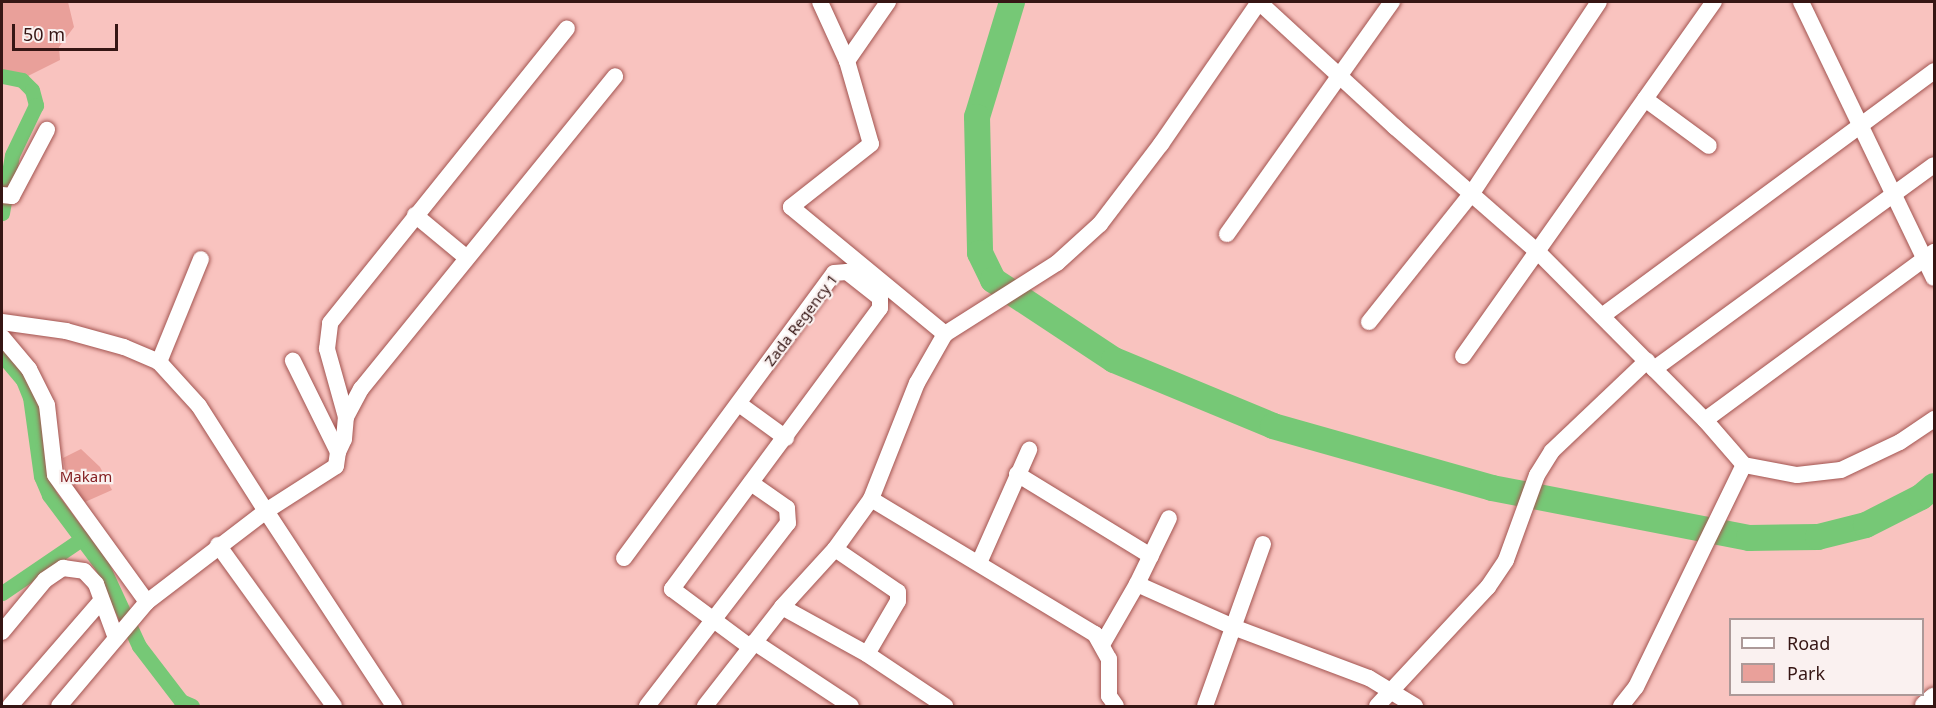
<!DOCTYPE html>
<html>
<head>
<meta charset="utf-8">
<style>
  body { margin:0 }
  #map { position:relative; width:1936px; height:708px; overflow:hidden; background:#f9c3bf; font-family:"Noto Sans",sans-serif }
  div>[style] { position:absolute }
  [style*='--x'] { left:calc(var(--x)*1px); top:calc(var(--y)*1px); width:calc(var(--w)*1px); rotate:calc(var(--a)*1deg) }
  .green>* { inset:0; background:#e9a09a }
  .canal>* { height:15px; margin:-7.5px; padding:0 7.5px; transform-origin:7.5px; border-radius:7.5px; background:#76c876 }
  .river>* { height:26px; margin:-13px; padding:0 13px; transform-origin:13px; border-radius:13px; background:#76c876 }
  .roads { filter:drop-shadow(0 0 2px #a25450) drop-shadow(0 0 2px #a25450) }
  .street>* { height:16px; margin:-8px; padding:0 8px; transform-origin:8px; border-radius:8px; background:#fff }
  .secondary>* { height:22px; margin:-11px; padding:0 11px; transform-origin:11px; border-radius:11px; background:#fff }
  span { translate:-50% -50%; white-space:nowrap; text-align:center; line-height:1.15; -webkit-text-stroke:4.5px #faf1f0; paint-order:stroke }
  .street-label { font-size:15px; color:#361614 }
  .park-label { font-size:15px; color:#841f22 }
  .frame { position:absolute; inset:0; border:3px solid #361614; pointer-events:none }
  .legend { position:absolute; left:1729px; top:618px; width:195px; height:78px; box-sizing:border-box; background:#faf1f0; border:2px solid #ac9998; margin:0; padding:8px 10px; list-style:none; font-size:18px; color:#361614 }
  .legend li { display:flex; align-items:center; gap:12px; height:30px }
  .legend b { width:30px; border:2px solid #ac9998 }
  .scale { position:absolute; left:12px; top:24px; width:106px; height:27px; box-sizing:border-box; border:3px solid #361614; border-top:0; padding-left:8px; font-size:18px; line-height:21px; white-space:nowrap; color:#361614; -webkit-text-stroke:4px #faf1f0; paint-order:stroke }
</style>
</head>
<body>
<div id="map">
  <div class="green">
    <div style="clip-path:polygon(2px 2px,68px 2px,74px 27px,59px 47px,60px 60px,26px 77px,2px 72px)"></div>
    <div style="clip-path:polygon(81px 449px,100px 467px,112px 490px,85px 502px,67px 481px,63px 458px)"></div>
  </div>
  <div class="canal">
    <div style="--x:2;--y:76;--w:20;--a:11"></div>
    <div style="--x:22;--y:80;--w:14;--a:45"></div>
    <div style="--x:32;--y:90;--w:16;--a:75"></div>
    <div style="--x:36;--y:105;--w:55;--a:115.6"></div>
    <div style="--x:12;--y:155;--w:59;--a:99.8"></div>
    <div style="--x:2;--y:355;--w:33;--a:50"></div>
    <div style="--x:23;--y:380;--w:18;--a:68"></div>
    <div style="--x:30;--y:397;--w:80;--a:82.1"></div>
    <div style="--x:41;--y:476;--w:21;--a:67"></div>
    <div style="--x:49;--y:495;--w:89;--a:53.3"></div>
    <div style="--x:102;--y:566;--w:88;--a:65.2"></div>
    <div style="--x:139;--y:646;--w:69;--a:52.6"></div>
    <div style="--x:181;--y:701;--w:12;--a:24"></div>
    <div style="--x:2;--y:593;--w:98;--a:-34.2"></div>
  </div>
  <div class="river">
    <div style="--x:1012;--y:2;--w:120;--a:106.9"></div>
    <div style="--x:977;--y:117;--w:136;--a:88.7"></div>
    <div style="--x:980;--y:253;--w:30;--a:64"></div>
    <div style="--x:993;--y:280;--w:145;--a:33.5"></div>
    <div style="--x:1114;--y:360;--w:172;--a:22.5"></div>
    <div style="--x:1273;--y:426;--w:228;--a:15.8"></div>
    <div style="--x:1492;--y:488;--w:262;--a:11"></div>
    <div style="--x:1749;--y:538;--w:69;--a:-0.8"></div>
    <div style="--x:1818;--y:537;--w:49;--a:-14"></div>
    <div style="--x:1866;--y:525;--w:62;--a:-27"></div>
    <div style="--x:1921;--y:497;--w:17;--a:-40"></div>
  </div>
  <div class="roads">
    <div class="street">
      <div style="--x:820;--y:2;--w:65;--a:65.4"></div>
      <div style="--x:888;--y:2;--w:72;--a:124.8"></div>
      <div style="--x:847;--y:61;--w:86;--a:73.9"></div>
      <div style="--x:871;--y:144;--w:102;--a:141.8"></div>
      <div style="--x:791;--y:207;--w:200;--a:39.5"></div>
      <div style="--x:1259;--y:2;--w:185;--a:42.6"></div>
      <div style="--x:1395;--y:127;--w:190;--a:41.2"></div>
      <div style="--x:1538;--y:252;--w:237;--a:45.2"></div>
      <div style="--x:1705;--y:420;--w:60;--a:49.1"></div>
      <div style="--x:1744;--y:465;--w:54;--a:10.7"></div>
      <div style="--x:1797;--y:475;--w:44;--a:-6.5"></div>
      <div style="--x:1841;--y:470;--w:65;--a:-25.4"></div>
      <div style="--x:1900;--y:442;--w:41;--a:-34.1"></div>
      <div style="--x:1801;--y:2;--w:306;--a:64.3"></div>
      <div style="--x:1645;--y:99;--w:79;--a:36.3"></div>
      <div style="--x:2;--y:195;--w:10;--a:6"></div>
      <div style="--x:12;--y:196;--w:75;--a:-62.1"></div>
      <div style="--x:415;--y:215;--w:67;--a:39.6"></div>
      <div style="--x:1227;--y:234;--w:285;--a:-54.6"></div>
      <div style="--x:1602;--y:316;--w:413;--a:-36.4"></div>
      <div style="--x:2;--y:322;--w:65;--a:8"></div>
      <div style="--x:66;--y:331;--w:60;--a:15.4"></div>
      <div style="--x:124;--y:347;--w:38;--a:23"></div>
      <div style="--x:159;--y:362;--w:59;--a:47.7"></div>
      <div style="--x:199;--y:406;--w:125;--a:57.5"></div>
      <div style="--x:266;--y:511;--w:83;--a:-32.7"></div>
      <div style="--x:336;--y:466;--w:14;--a:-82"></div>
      <div style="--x:338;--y:452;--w:102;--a:-116.3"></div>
      <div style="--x:1369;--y:322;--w:165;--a:-51.4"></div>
      <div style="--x:1472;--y:193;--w:229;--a:-56.4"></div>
      <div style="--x:2;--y:337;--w:42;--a:49.8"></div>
      <div style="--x:29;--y:369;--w:40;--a:63.4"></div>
      <div style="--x:47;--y:405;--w:70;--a:83.5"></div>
      <div style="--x:55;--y:475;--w:157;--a:54.1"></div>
      <div style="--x:1463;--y:356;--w:434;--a:-54.7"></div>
      <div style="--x:159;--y:362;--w:111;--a:-67.8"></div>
      <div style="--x:1654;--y:369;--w:346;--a:-36.1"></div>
      <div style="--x:739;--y:404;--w:58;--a:35.9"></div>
      <div style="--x:346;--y:417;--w:71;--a:-105.6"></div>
      <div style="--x:327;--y:349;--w:26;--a:-83"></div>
      <div style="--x:330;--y:323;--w:378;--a:-51.2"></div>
      <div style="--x:1705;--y:420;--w:284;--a:-36.3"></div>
      <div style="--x:338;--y:452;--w:14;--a:-65"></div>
      <div style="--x:344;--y:439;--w:22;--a:-85"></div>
      <div style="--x:346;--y:417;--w:32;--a:-62"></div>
      <div style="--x:361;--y:389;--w:403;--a:-50.9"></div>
      <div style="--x:1017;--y:474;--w:157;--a:31.5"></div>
      <div style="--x:871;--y:499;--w:262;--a:31.1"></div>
      <div style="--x:1095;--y:634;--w:29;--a:61"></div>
      <div style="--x:1109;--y:659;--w:37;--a:90"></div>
      <div style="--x:1109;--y:696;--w:12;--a:55"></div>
      <div style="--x:218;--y:545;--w:198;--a:54.2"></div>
      <div style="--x:835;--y:549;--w:76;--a:34.3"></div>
      <div style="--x:898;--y:592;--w:9;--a:90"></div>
      <div style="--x:898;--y:601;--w:61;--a:120.3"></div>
      <div style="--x:624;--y:558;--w:354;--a:-53.6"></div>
      <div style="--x:834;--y:273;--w:13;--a:-4"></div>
      <div style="--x:847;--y:272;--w:42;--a:38.2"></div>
      <div style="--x:880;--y:298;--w:10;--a:90"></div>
      <div style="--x:880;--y:308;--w:350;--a:126.5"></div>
      <div style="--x:672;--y:589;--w:97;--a:36.6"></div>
      <div style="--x:979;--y:563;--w:124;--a:-66.1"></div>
      <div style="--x:1137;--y:584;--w:73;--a:-64.1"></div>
      <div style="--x:782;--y:607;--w:97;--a:28.9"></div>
      <div style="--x:867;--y:654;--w:94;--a:33.7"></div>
      <div style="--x:2;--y:632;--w:67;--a:-50.4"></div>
      <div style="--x:45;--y:580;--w:22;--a:-34"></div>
      <div style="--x:63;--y:568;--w:21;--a:8"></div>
      <div style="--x:84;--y:571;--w:18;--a:47"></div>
      <div style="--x:96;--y:584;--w:58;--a:69.7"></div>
      <div style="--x:754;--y:642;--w:116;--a:33.4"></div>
      <div style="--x:1103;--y:643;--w:68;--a:-60"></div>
      <div style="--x:1137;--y:584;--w:105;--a:24.1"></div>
      <div style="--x:1233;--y:627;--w:145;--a:20.6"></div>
      <div style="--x:1369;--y:678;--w:54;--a:31.3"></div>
      <div style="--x:10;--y:706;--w:139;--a:-49.1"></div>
      <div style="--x:59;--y:706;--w:136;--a:-49.8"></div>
      <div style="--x:147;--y:602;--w:150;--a:-37.4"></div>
      <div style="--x:266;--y:511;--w:233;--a:56.7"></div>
      <div style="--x:647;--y:706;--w:231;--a:-52.4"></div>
      <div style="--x:788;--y:523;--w:15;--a:-94"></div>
      <div style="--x:787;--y:508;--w:44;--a:-145.2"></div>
      <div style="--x:705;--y:706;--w:125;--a:-52.1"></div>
      <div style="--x:782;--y:607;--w:79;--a:-47.6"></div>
      <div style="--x:835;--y:549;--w:62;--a:-54.2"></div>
      <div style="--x:871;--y:499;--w:125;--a:-68.4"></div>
      <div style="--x:917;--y:383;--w:56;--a:-60.3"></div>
      <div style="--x:945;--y:334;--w:133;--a:-32.4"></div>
      <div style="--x:1057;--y:263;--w:58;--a:-42.2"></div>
      <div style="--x:1100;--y:224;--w:101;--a:-52.7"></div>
      <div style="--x:1161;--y:144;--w:173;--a:-55.4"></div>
      <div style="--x:1205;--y:706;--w:172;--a:-70.3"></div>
      <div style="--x:1377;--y:706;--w:163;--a:-47"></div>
      <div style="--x:1488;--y:587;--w:32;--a:-56"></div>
      <div style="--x:1506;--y:560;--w:90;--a:-70"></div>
      <div style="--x:1537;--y:475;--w:28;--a:-58"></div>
      <div style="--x:1552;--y:451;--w:131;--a:-43.5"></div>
      <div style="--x:1621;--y:706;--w:24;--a:-52"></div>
      <div style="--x:1636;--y:687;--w:247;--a:-64.1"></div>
    </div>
    <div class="secondary">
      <div style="--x:1926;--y:706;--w:11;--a:-41"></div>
    </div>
  </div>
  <div class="street-label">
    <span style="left:801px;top:320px;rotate:-53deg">Zada Regency 1</span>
  </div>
  <div class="park-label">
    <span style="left:86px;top:477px">Makam</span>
  </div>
  <div class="frame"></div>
  <ul class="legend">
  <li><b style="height:8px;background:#fff"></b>Road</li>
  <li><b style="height:16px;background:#e9a09a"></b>Park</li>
  </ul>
  <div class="scale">50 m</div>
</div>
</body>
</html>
